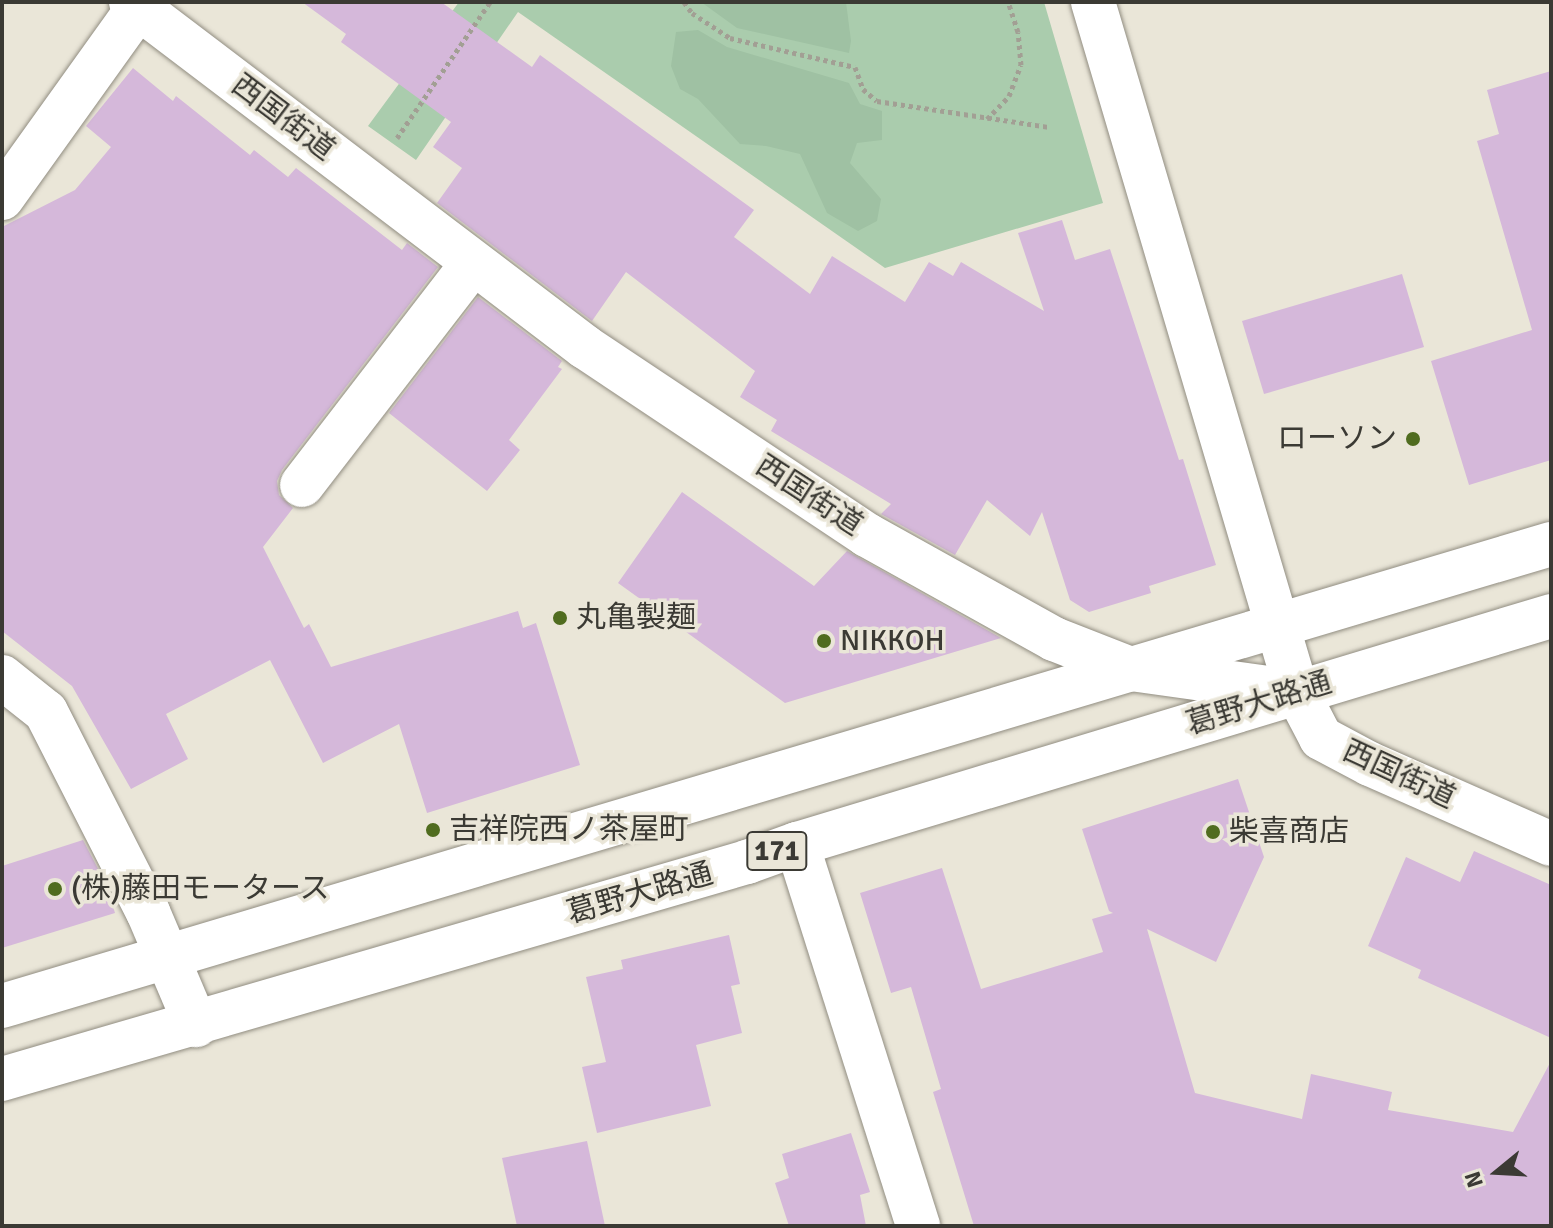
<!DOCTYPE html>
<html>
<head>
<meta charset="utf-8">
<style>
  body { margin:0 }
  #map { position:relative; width:1553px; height:1228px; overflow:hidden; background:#eae6d8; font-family:Signika,"Noto Sans JP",sans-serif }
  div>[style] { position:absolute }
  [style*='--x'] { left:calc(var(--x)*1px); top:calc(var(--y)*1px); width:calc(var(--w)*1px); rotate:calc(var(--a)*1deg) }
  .green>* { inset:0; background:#aaccad }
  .forest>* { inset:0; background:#9fc1a3 }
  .building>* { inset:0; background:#d5b8da }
  .path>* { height:5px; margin-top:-2.5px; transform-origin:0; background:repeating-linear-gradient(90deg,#a29f94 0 4px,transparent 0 8px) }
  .roads { filter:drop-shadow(0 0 2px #918d81) drop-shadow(0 0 2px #918d81) }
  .minor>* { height:44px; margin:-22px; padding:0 22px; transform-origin:22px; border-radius:22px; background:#fff }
  .highway>* { height:44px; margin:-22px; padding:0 22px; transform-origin:22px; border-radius:22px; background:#fff }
  .dots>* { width:22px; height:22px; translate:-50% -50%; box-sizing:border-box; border:4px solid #eae6d8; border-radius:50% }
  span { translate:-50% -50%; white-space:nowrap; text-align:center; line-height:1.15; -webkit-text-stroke:7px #eae6d8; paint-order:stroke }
  .shield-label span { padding:2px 6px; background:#eae6d8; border:2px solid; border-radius:6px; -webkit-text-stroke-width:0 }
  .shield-label { font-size:28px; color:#3b3a34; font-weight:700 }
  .street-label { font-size:30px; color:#3b3a34 }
  .poi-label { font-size:30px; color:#3b3a34 }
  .right { translate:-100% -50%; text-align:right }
  .left { translate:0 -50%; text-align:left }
  .frame { position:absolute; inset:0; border:4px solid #3b3a34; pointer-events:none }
  .north { position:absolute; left:1457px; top:1132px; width:80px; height:80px; -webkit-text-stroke:6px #eae6d8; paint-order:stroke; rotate:252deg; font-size:22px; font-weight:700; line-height:32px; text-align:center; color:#3b3a34 }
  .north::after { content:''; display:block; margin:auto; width:28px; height:36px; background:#3b3a34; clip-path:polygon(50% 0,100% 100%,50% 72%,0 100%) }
</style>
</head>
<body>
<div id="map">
  <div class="green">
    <div style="clip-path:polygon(459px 2px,1044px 2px,1103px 203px,885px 268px,518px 12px,416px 160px,368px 126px)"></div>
  </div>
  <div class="forest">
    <div style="clip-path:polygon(701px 2px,846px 2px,851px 41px,849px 53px,737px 28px)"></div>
    <div style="clip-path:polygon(698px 30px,727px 47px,849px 83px,860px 104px,882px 111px,882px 140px,857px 143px,850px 163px,881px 199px,877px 221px,858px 231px,827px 213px,800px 154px,766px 146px,740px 144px,698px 99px,680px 89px,671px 66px,676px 32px)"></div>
  </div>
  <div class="building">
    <div style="clip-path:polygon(302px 2px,441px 2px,532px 67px,540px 55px,754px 210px,734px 237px,810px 294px,832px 256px,905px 302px,929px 262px,953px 276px,961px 262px,1044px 311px,1018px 233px,1062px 220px,1075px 260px,1110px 249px,1179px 460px,1183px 459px,1216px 565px,1149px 586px,1151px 593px,1089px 612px,1070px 600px,1042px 512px,1030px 536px,987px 500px,955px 555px,881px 514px,891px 504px,771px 431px,777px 420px,740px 397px,755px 371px,626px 272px,592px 321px,437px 203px,462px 168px,433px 147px,451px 122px,341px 42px,346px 34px)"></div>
    <div style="clip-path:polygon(133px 68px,173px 101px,176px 96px,250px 155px,254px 150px,288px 177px,296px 168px,402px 250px,407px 243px,438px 267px,282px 470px,277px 481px,279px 495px,293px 508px,263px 547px,304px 628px,309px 624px,331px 667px,518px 611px,523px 628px,536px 623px,580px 765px,427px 813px,399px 724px,323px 763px,270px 660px,166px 714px,188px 759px,131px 789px,72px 686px,2px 631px,2px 227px,75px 190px,111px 147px,86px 126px)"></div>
    <div style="clip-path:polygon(1551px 71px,1551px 460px,1469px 485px,1431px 361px,1532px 330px,1477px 141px,1499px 134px,1487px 90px)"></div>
    <div style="clip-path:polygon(1402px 274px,1424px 347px,1264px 394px,1242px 321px)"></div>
    <div style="clip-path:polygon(478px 297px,562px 361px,558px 367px,562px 369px,509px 440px,520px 450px,487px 491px,389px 413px)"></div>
    <div style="clip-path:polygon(682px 492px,814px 586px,847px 551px,1001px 638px,785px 703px,618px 583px)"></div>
    <div style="clip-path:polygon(1238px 779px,1264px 857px,1216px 962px,1147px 929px,1195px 1093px,1302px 1119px,1311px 1074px,1392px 1092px,1388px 1110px,1513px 1132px,1551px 1061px,1551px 1226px,974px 1226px,933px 1092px,941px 1089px,911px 987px,891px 993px,860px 893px,942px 868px,981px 989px,1103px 952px,1092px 919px,1113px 913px,1109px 911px,1082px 829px)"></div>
    <div style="clip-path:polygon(83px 840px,106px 884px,115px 913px,2px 948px,2px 866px)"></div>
    <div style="clip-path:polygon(1474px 851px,1551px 885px,1551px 1038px,1418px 978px,1421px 970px,1368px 946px,1406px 857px,1460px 882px)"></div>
    <div style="clip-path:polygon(729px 935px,740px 984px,731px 986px,742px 1033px,696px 1045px,711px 1106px,597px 1133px,582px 1067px,606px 1062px,586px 977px,623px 969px,621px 960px)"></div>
    <div style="clip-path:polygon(851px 1133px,870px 1192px,860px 1195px,866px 1226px,789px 1226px,775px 1183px,789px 1178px,782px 1154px)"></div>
    <div style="clip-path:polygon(587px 1141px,605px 1226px,517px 1226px,502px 1158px)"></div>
  </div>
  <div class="path">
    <div style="--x:684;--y:2;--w:14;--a:54"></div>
    <div style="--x:692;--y:13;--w:45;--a:33.3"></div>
    <div style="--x:730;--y:38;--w:128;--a:13.1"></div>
    <div style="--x:855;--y:67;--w:23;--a:70"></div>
    <div style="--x:863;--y:89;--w:18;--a:41"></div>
    <div style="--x:877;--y:101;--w:173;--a:8.6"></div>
    <div style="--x:987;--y:119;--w:32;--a:-46"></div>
    <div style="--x:1009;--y:96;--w:33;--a:-69"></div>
    <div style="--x:1021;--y:65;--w:33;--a:-95"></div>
    <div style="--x:1018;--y:32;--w:32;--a:-108"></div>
    <div style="--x:397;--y:138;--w:165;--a:-55.6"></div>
  </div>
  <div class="roads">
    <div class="minor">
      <div style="--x:131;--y:2;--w:570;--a:37.23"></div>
      <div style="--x:585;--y:347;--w:339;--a:33.7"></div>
      <div style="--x:867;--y:535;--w:214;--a:29.1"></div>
      <div style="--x:1054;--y:639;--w:83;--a:21.3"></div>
      <div style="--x:1131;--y:669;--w:168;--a:7.9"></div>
      <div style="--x:1093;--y:2;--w:720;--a:73.53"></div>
      <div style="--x:1297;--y:692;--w:52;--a:62.4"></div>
      <div style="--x:1321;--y:738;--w:55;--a:28"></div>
      <div style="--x:1370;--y:764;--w:198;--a:23.8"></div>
      <div style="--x:2;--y:198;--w:234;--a:-54.4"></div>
      <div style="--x:302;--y:485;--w:280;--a:-52.4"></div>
      <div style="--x:2;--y:677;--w:56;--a:38.5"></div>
      <div style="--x:46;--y:712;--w:225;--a:63"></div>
      <div style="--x:148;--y:912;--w:123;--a:67"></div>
      <div style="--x:797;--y:844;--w:401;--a:72.4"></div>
    </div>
    <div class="highway">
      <div style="--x:2;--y:1006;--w:1616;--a:-16.61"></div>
      <div style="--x:2;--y:1079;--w:776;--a:-16.24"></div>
      <div style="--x:747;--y:862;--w:53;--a:-19.8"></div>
      <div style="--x:797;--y:844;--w:788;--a:-16.82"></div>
    </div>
  </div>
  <div class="dots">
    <div style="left:1413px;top:439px;background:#506c1f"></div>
    <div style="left:560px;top:618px;background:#506c1f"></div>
    <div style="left:824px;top:641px;background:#506c1f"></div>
    <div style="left:433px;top:830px;background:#506c1f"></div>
    <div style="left:1213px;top:832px;background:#506c1f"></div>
    <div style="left:55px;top:889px;background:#506c1f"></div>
  </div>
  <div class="shield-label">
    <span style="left:777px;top:851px">171</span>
  </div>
  <div class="street-label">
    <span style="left:283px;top:118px;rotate:37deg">西国街道</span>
    <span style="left:809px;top:496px;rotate:33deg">西国街道</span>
    <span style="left:1259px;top:704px;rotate:-17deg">葛野大路通</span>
    <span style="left:1399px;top:775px;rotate:25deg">西国街道</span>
    <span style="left:640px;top:894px;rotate:-16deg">葛野大路通</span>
  </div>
  <div class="poi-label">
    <span class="right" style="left:1397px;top:439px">ローソン</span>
    <span class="left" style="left:576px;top:618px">丸亀製麺</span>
    <span class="left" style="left:840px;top:641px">NIKKOH</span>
    <span class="left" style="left:449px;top:830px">吉祥院西ノ茶屋町</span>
    <span class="left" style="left:1229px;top:832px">柴喜商店</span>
    <span class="left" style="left:71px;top:889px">(株)藤田モータース</span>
  </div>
  <div class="frame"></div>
  <div class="north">N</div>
</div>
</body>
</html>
